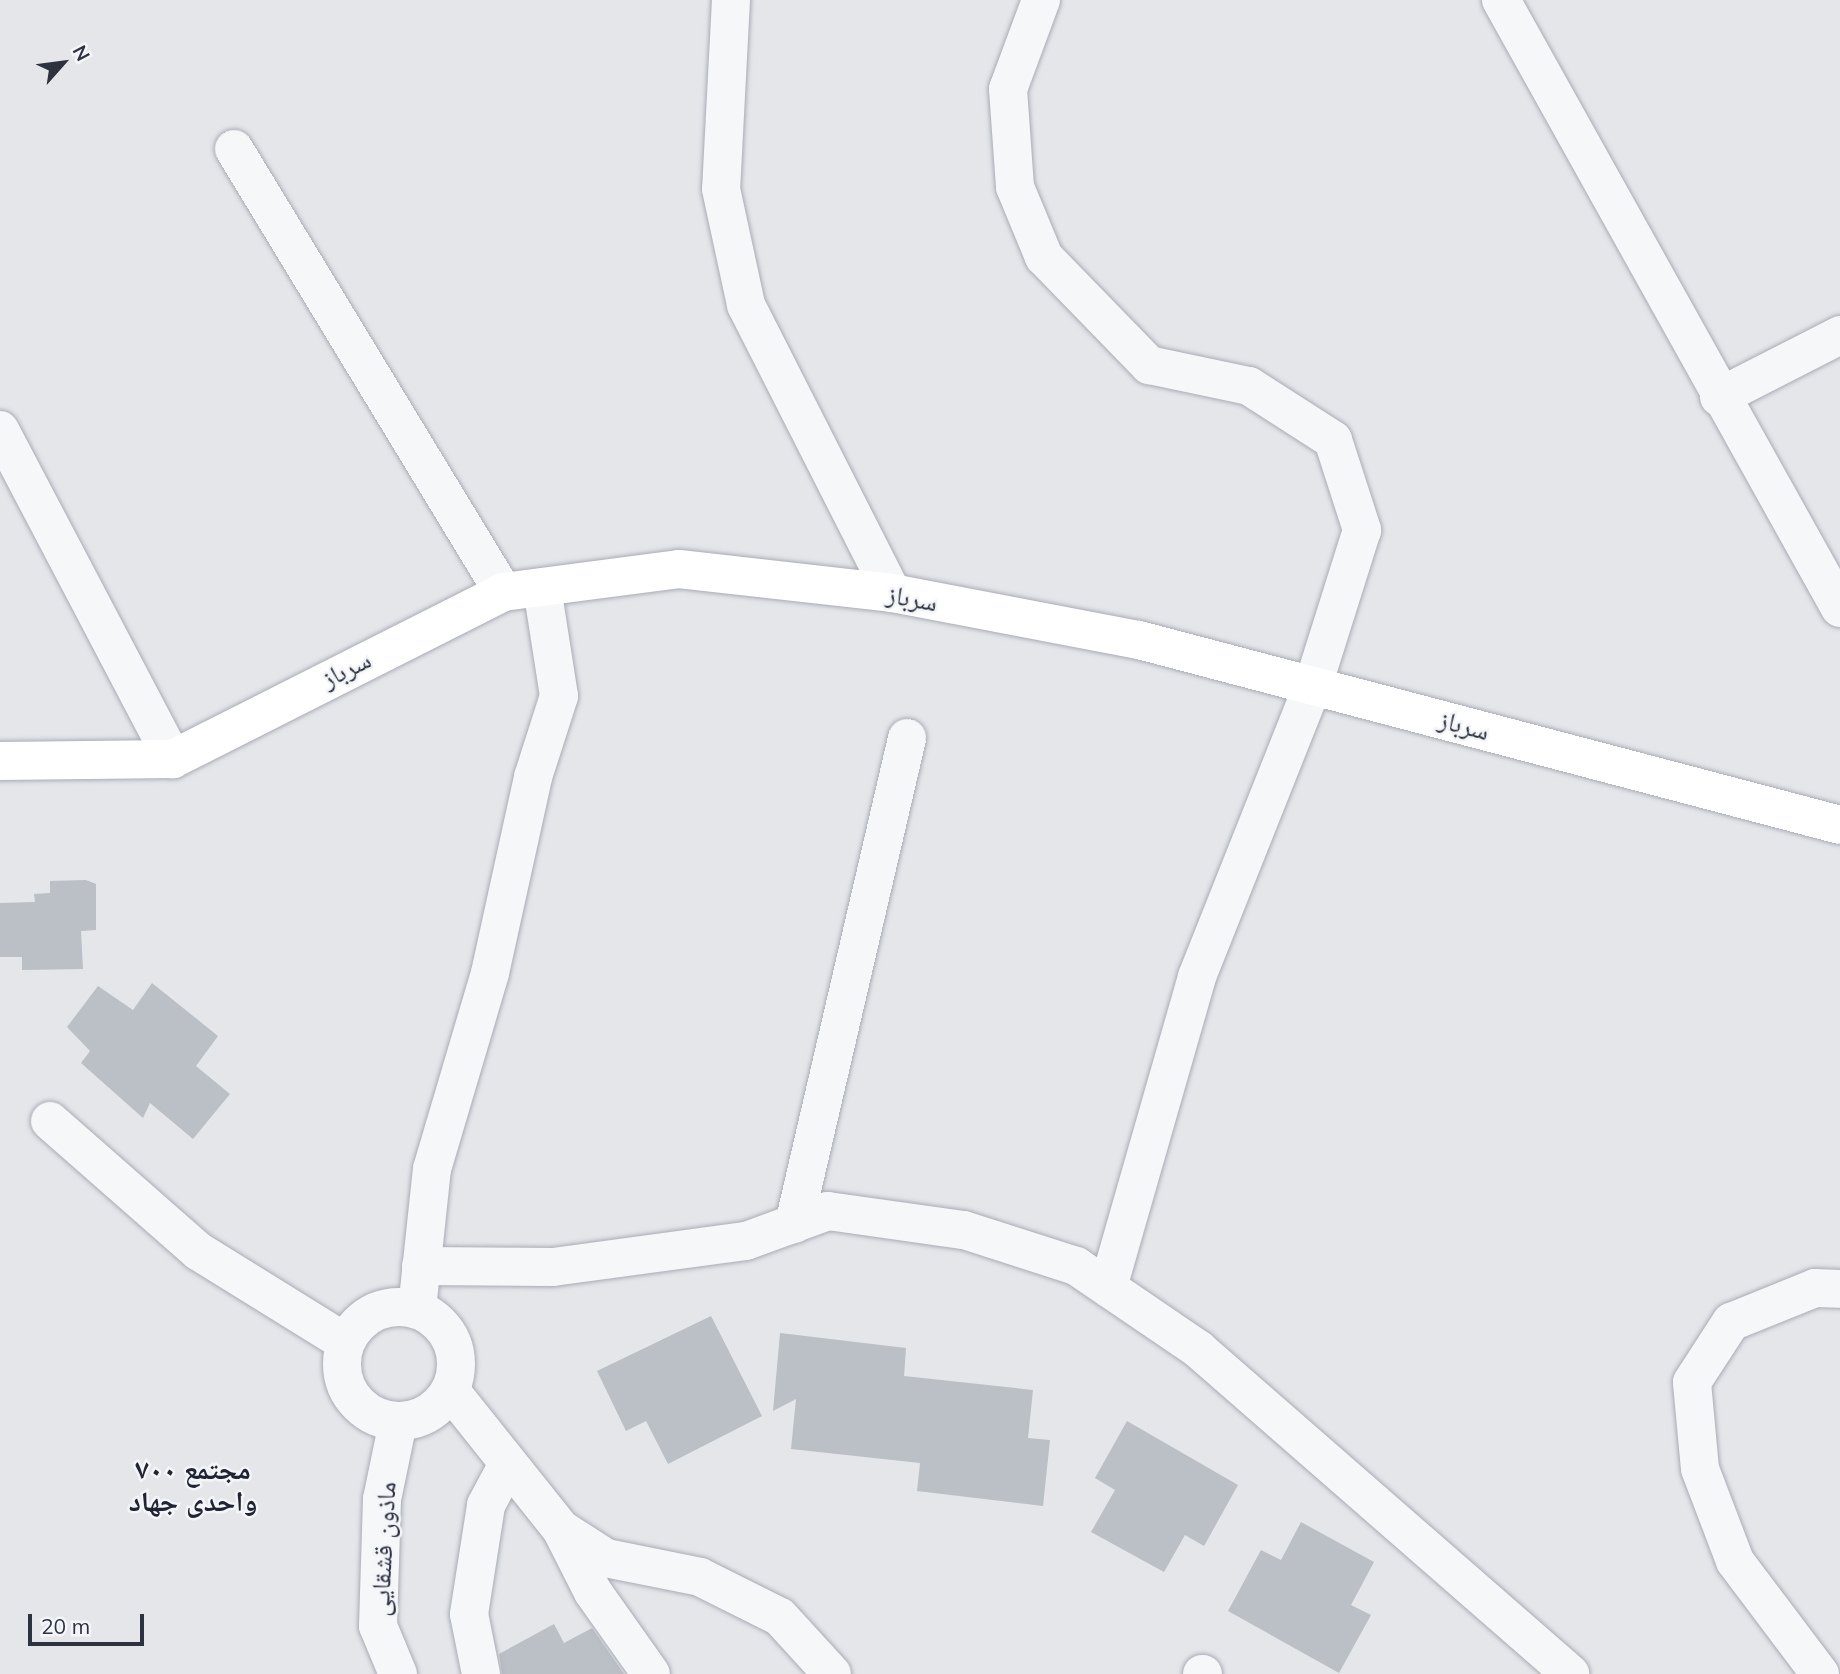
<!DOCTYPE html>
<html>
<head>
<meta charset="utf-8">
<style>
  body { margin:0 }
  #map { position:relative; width:1840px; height:1674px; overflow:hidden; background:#e4e6ea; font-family:Mulish,"Noto Naskh Arabic",sans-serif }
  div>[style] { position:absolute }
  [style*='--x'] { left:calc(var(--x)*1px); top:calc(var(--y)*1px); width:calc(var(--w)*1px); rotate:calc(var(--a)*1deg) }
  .building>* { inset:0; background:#bbbfc6 }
  .roads { filter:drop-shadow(0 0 2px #a9acb4) drop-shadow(0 0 2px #a9acb4) }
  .street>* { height:38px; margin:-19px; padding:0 19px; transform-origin:19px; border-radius:19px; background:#f6f7f9 }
  .street>.ring { margin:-19px; padding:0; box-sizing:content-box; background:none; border:38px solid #f6f7f9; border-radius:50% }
  .secondary>* { height:38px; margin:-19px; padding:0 19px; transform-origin:19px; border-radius:19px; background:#fff }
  span { translate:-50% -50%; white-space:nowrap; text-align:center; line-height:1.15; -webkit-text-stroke:5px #f3f5f8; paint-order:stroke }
  .street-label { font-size:26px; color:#2d3241 }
  .neighbourhood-label { font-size:28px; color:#1f2432; font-weight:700 }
  .north { position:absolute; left:28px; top:28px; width:70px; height:70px; -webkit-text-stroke:5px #f3f5f8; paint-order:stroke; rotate:62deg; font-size:19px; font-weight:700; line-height:28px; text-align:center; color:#2d3241 }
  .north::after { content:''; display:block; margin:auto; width:24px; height:32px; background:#2d3241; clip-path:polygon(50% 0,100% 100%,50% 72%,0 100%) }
  .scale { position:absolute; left:28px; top:1614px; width:116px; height:32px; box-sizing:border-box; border:4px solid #2d3241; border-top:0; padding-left:9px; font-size:21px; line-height:24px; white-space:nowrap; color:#2d3241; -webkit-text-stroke:5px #f3f5f8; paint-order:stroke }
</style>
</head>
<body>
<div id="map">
  <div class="building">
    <div style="clip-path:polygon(86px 880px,96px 884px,96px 930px,81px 931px,83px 969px,22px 970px,22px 957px,0 957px,0 903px,35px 902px,34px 894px,50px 893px,50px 881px)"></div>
    <div style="clip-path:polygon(152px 983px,218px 1036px,196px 1066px,230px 1094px,193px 1139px,150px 1103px,143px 1118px,81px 1063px,90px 1051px,67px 1027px,98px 986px,133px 1010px)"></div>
    <div style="clip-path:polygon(711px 1316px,762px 1416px,668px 1464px,646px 1421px,626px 1431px,597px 1371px)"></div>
    <div style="clip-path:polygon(780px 1333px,906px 1348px,904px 1376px,1033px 1390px,1028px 1438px,1050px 1440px,1043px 1506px,917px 1491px,920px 1463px,791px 1449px,796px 1399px,773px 1411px)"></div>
    <div style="clip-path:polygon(1127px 1421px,1238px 1485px,1204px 1546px,1185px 1535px,1164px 1572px,1091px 1532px,1115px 1490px,1095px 1478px)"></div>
    <div style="clip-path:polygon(1301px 1522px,1374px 1562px,1351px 1605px,1371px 1615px,1339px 1673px,1228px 1611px,1261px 1550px,1281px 1560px)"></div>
    <div style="clip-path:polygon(554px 1624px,564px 1643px,592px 1628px,624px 1674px,502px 1674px,499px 1654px)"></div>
  </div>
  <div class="roads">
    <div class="street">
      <div style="--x:731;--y:0;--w:189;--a:93"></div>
      <div style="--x:721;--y:189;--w:119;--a:77.8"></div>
      <div style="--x:746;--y:305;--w:323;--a:63.1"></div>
      <div style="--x:1041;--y:0;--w:95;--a:110.3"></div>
      <div style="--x:1008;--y:89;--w:98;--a:85.9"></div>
      <div style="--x:1015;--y:187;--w:76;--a:67.5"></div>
      <div style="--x:1044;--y:257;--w:151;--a:45.8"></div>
      <div style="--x:1149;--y:365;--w:102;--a:11.9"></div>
      <div style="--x:1249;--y:386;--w:100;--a:32.7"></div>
      <div style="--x:1333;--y:440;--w:95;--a:72.1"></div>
      <div style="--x:1362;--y:530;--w:163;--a:107.5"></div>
      <div style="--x:1313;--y:685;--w:314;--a:111.7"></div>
      <div style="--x:1197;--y:977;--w:323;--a:106"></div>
      <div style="--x:1501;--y:0;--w:696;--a:60.86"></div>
      <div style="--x:234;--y:149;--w:518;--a:58.73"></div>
      <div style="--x:1719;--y:397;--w:136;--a:-27.1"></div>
      <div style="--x:0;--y:430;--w:372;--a:62.3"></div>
      <div style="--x:50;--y:1121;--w:197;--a:41.3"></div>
      <div style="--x:198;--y:1251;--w:173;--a:31.8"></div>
      <div style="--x:794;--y:1224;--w:499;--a:-76.9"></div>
      <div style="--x:421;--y:1266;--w:132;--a:0.4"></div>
      <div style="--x:553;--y:1267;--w:195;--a:-7.7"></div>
      <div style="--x:746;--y:1241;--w:87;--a:-20.1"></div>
      <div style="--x:828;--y:1211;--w:137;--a:8"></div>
      <div style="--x:964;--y:1230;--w:118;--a:17.8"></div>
      <div style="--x:1076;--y:1266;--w:148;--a:34.2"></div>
      <div style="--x:1198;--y:1349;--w:494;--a:41.1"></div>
      <div class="ring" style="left:342px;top:1307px;width:76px;height:76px"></div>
      <div style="--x:417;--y:1309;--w:141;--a:-83.9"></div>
      <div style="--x:432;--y:1169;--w:204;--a:-73.5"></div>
      <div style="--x:490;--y:973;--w:201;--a:-77.6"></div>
      <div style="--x:533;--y:777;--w:85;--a:-72.2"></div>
      <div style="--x:559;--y:696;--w:110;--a:-98.9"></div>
      <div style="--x:450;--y:1390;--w:178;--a:51.4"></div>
      <div style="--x:561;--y:1529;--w:54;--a:32.8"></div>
      <div style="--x:606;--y:1558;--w:96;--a:11.4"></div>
      <div style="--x:700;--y:1577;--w:89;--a:26.6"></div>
      <div style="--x:780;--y:1617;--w:77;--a:47.6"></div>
      <div style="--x:398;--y:1422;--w:79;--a:101.7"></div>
      <div style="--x:382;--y:1499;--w:127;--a:91.8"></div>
      <div style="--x:378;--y:1626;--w:52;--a:67.4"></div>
      <div style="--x:562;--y:1531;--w:68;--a:63.1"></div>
      <div style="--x:593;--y:1592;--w:100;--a:54.7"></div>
      <div style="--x:481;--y:1674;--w:61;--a:-101.3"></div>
      <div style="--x:469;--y:1614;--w:110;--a:-81.1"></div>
      <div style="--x:486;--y:1505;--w:47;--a:-61.8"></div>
      <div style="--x:1202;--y:1674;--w:1;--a:0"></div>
      <div style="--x:1820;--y:1674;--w:141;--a:-127"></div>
      <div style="--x:1735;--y:1561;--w:98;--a:-110.8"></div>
      <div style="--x:1700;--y:1469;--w:87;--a:-95.3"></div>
      <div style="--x:1692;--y:1382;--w:72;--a:-57"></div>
      <div style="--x:1731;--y:1322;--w:91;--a:-22"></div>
      <div style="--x:1815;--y:1288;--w:25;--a:2"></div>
    </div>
    <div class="secondary">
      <div style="--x:0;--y:761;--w:173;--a:-0.7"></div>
      <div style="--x:173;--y:759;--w:370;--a:-26.8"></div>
      <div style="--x:503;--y:592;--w:177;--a:-7.4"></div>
      <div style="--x:679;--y:569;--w:214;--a:6.4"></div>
      <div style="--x:892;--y:593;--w:251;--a:10.8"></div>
      <div style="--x:1139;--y:640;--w:725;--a:14.78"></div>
    </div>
  </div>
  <div class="street-label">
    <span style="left:912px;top:598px;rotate:10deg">سرباز</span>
    <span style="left:346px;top:669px;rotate:-27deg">سرباز</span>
    <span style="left:1464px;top:725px;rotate:15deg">سرباز</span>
    <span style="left:383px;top:1549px;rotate:-87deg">ماذون قشقایی</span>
  </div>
  <div class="neighbourhood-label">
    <span style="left:193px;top:1485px">مجتمع ۷۰۰<br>واحدی جهاد</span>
  </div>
  <div class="north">N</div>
  <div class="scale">20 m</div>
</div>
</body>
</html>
